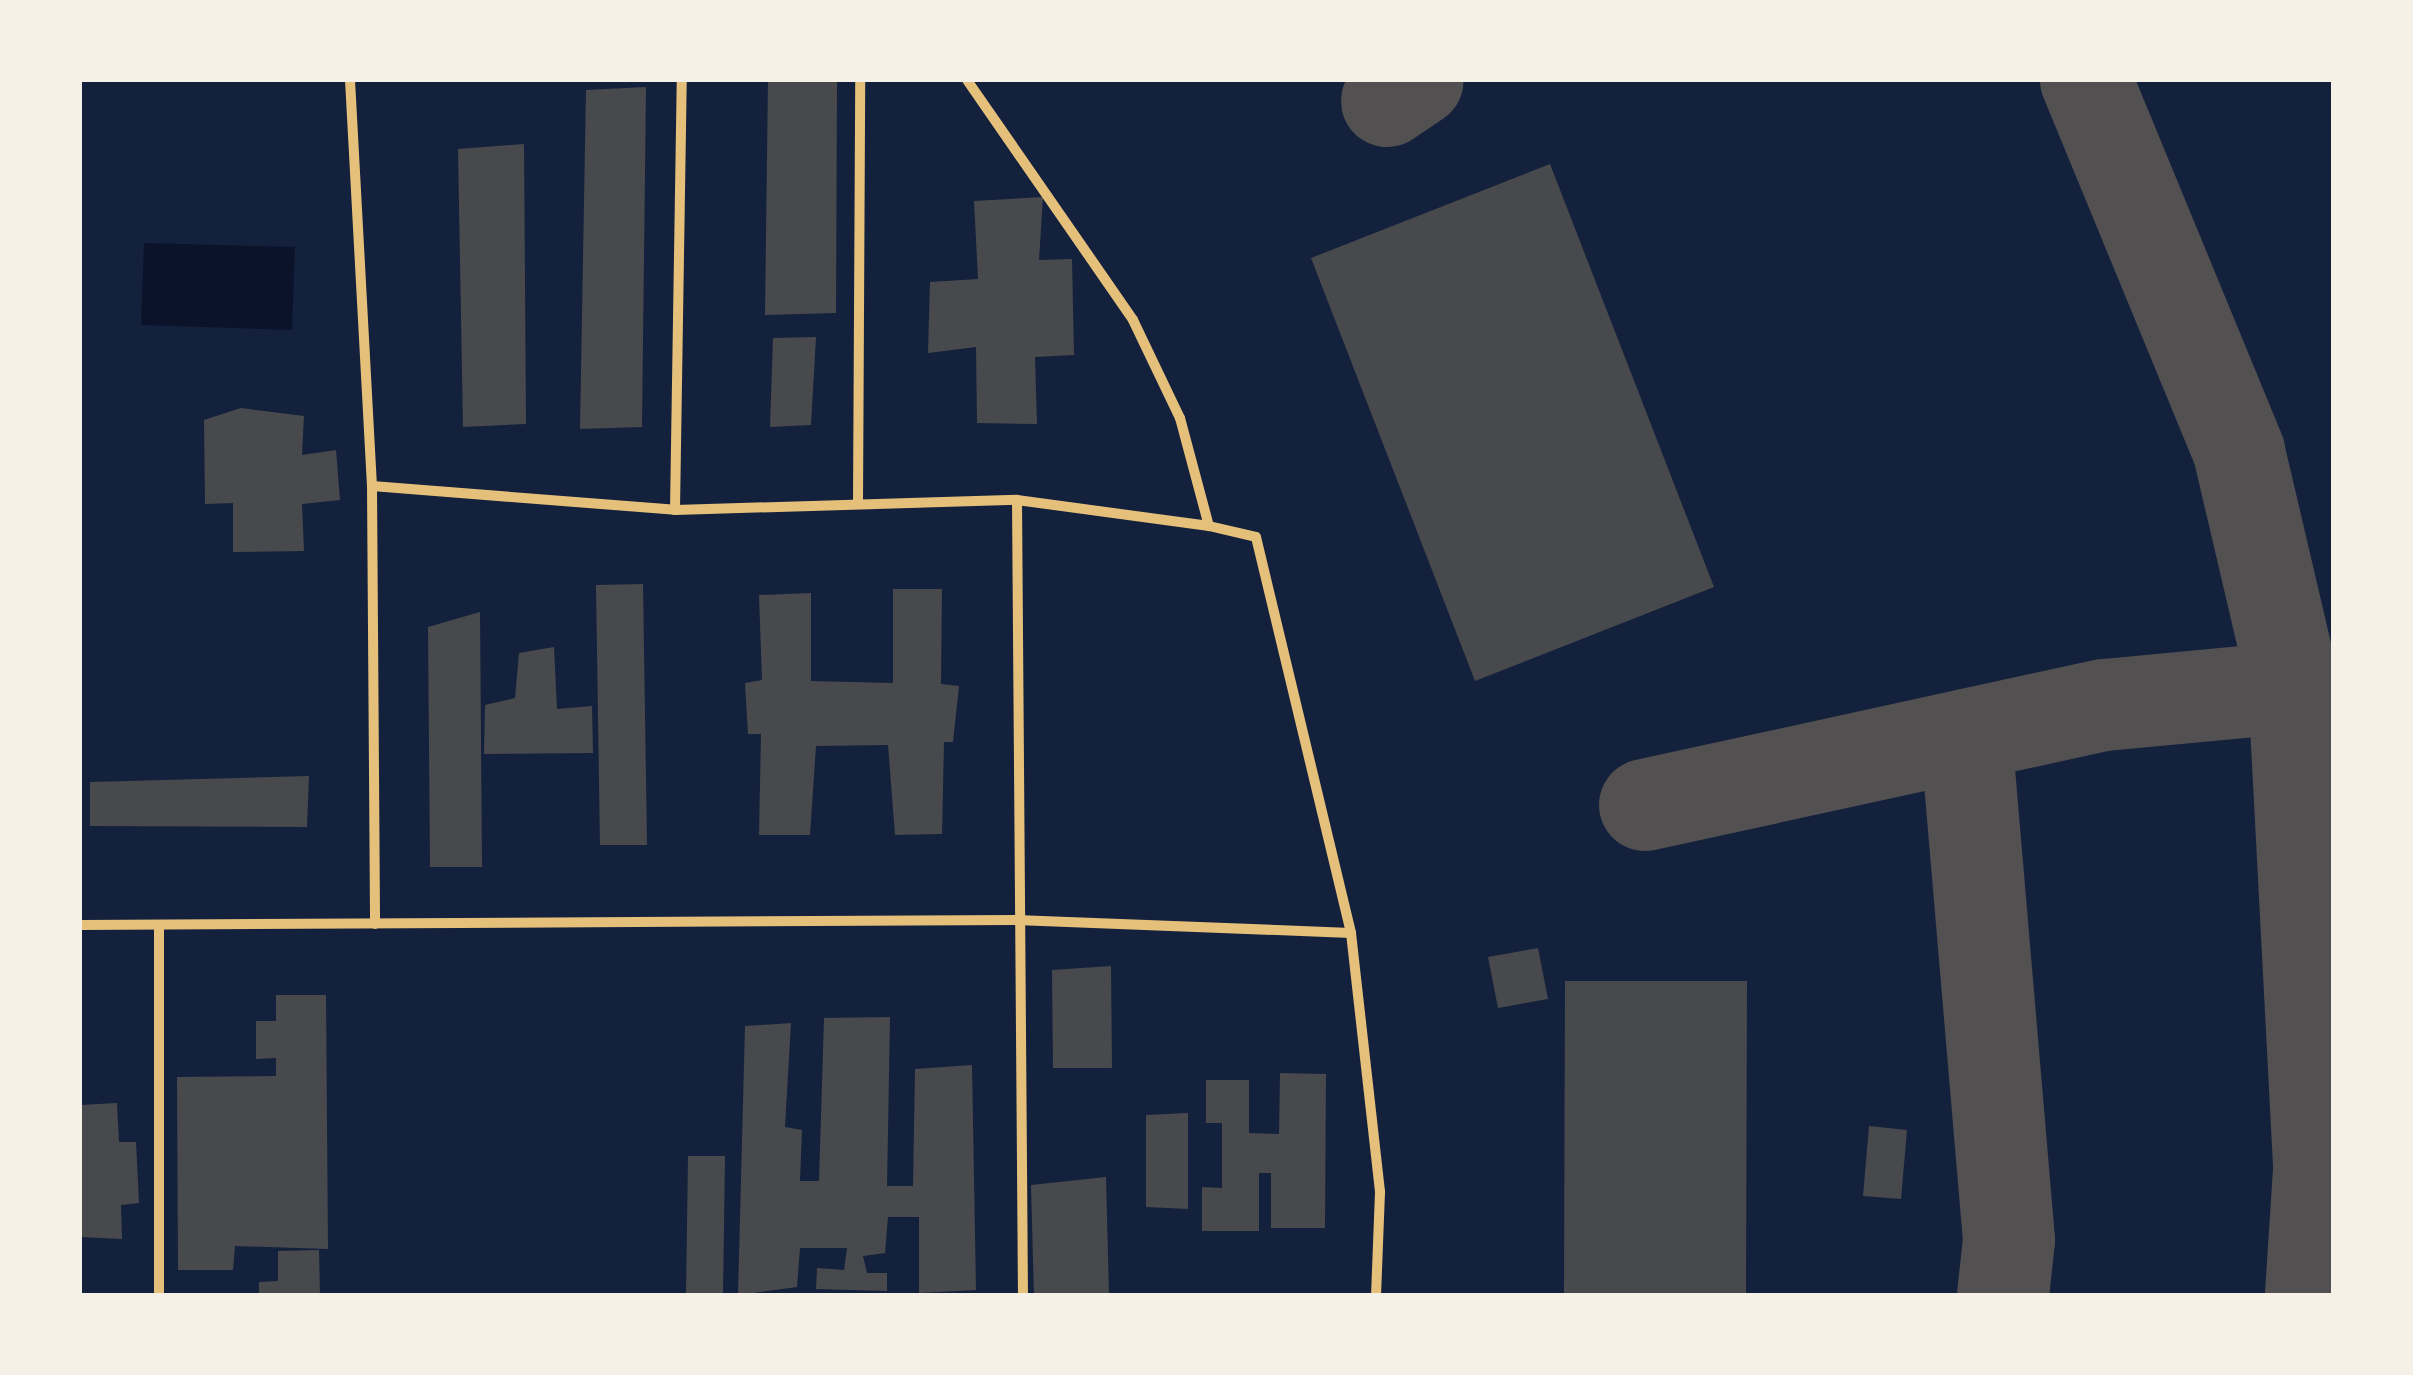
<!DOCTYPE html>
<html>
<head>
<meta charset="utf-8">
<style>
  body { margin:0 }
  #map { position:relative; width:2413px; height:1375px; overflow:hidden; background:#14213d; font-family:Inter,sans-serif }
  div>[style] { position:absolute }
  [style*='--x'] { left:calc(var(--x)*1px); top:calc(var(--y)*1px); width:calc(var(--w)*1px); rotate:calc(var(--a)*1deg) }
  .water>* { inset:0; background:#0b132b }
  .taxiway>* { height:92px; margin:-46px; padding:0 46px; transform-origin:46px; border-radius:46px; background:#525050 }
  .building>* { inset:0; background:#48494c }
  .minor>* { height:10px; margin:-5px; padding:0 5px; transform-origin:5px; border-radius:5px; background:#e5c07b }
  span { translate:-50% -50%; white-space:nowrap; text-align:center; line-height:1.15; -webkit-text-stroke:10px #f6f1e7; paint-order:stroke }
  .frame { position:absolute; inset:0; border:82px solid #f6f1e7; pointer-events:none }
</style>
</head>
<body>
<div id="map">
  <div class="water">
    <div style="clip-path:polygon(144px 243px,295px 247px,292px 330px,141px 325px)"></div>
  </div>
  <div class="taxiway">
    <div style="--x:2086;--y:80;--w:402;--a:67.6"></div>
    <div style="--x:2239;--y:452;--w:241;--a:76.8"></div>
    <div style="--x:2294;--y:687;--w:484;--a:87"></div>
    <div style="--x:2319;--y:1170;--w:125;--a:93.7"></div>
    <div style="--x:1387;--y:101;--w:37;--a:-34"></div>
    <div style="--x:1966;--y:735;--w:507;--a:85.13"></div>
    <div style="--x:2009;--y:1240;--w:55;--a:96.2"></div>
    <div style="--x:1645;--y:805;--w:471;--a:-12.3"></div>
    <div style="--x:2105;--y:705;--w:190;--a:-5.4"></div>
  </div>
  <div class="building">
    <div style="clip-path:polygon(768px 80px,837px 80px,836px 313px,765px 315px)"></div>
    <div style="clip-path:polygon(646px 87px,642px 427px,580px 429px,586px 90px)"></div>
    <div style="clip-path:polygon(524px 144px,526px 424px,463px 427px,458px 149px)"></div>
    <div style="clip-path:polygon(1550px 164px,1714px 587px,1475px 681px,1311px 258px)"></div>
    <div style="clip-path:polygon(1043px 197px,1039px 260px,1072px 259px,1074px 355px,1035px 357px,1037px 424px,977px 423px,976px 347px,928px 353px,930px 282px,978px 279px,974px 201px)"></div>
    <div style="clip-path:polygon(816px 337px,811px 425px,770px 427px,773px 338px)"></div>
    <div style="clip-path:polygon(241px 408px,304px 416px,302px 455px,336px 450px,340px 500px,302px 504px,304px 551px,233px 552px,233px 503px,205px 504px,204px 420px)"></div>
    <div style="clip-path:polygon(643px 584px,647px 845px,600px 845px,596px 585px)"></div>
    <div style="clip-path:polygon(893px 589px,942px 589px,941px 684px,959px 686px,953px 742px,944px 742px,942px 834px,895px 835px,888px 745px,816px 746px,810px 835px,759px 835px,761px 734px,748px 734px,745px 683px,762px 680px,759px 595px,811px 593px,811px 681px,893px 683px)"></div>
    <div style="clip-path:polygon(480px 612px,482px 867px,430px 867px,428px 627px)"></div>
    <div style="clip-path:polygon(554px 647px,557px 709px,592px 706px,593px 753px,484px 754px,485px 705px,515px 698px,519px 653px)"></div>
    <div style="clip-path:polygon(309px 776px,307px 827px,90px 826px,90px 782px)"></div>
    <div style="clip-path:polygon(1538px 948px,1548px 999px,1498px 1008px,1488px 957px)"></div>
    <div style="clip-path:polygon(1111px 966px,1112px 1068px,1053px 1068px,1052px 970px)"></div>
    <div style="clip-path:polygon(1565px 981px,1747px 981px,1746px 1295px,1564px 1295px)"></div>
    <div style="clip-path:polygon(276px 995px,326px 995px,328px 1249px,235px 1246px,233px 1270px,178px 1270px,177px 1077px,276px 1076px,276px 1058px,256px 1059px,256px 1021px,276px 1021px)"></div>
    <div style="clip-path:polygon(890px 1017px,887px 1186px,913px 1186px,915px 1069px,972px 1065px,976px 1290px,919px 1293px,919px 1217px,888px 1217px,885px 1253px,863px 1256px,867px 1273px,887px 1273px,887px 1291px,816px 1289px,817px 1268px,844px 1270px,847px 1248px,800px 1248px,797px 1287px,738px 1295px,745px 1026px,791px 1023px,785px 1127px,802px 1130px,800px 1181px,819px 1181px,824px 1018px)"></div>
    <div style="clip-path:polygon(1280px 1073px,1326px 1074px,1325px 1228px,1271px 1228px,1271px 1173px,1259px 1173px,1259px 1231px,1202px 1231px,1202px 1187px,1222px 1188px,1222px 1123px,1206px 1123px,1206px 1080px,1249px 1080px,1249px 1133px,1279px 1134px)"></div>
    <div style="clip-path:polygon(117px 1103px,119px 1142px,136px 1142px,139px 1203px,121px 1205px,122px 1239px,80px 1237px,80px 1105px)"></div>
    <div style="clip-path:polygon(1188px 1113px,1188px 1209px,1146px 1207px,1146px 1115px)"></div>
    <div style="clip-path:polygon(1869px 1126px,1907px 1130px,1901px 1199px,1863px 1196px)"></div>
    <div style="clip-path:polygon(688px 1156px,725px 1156px,723px 1295px,686px 1295px)"></div>
    <div style="clip-path:polygon(1106px 1177px,1109px 1295px,1034px 1295px,1031px 1185px)"></div>
    <div style="clip-path:polygon(319px 1250px,320px 1295px,259px 1295px,259px 1282px,278px 1281px,278px 1251px)"></div>
  </div>
  <div class="minor">
    <div style="--x:350;--y:80;--w:407;--a:86.9"></div>
    <div style="--x:372;--y:486;--w:438;--a:89.6"></div>
    <div style="--x:967;--y:80;--w:292;--a:55.3"></div>
    <div style="--x:1133;--y:320;--w:109;--a:64.4"></div>
    <div style="--x:1180;--y:418;--w:112;--a:75"></div>
    <div style="--x:1209;--y:526;--w:48;--a:13.2"></div>
    <div style="--x:1256;--y:537;--w:407;--a:76.5"></div>
    <div style="--x:1351;--y:933;--w:261;--a:83.6"></div>
    <div style="--x:1380;--y:1192;--w:103;--a:92.2"></div>
    <div style="--x:372;--y:486;--w:304;--a:4.5"></div>
    <div style="--x:675;--y:510;--w:342;--a:-1.7"></div>
    <div style="--x:1017;--y:500;--w:194;--a:7.7"></div>
    <div style="--x:1017;--y:500;--w:795;--a:89.57"></div>
    <div style="--x:858;--y:504;--w:424;--a:-89.7"></div>
    <div style="--x:675;--y:510;--w:430;--a:-89.1"></div>
    <div style="--x:80;--y:925;--w:935;--a:-0.31"></div>
    <div style="--x:1015;--y:920;--w:336;--a:2.2"></div>
    <div style="--x:159;--y:925;--w:370;--a:90"></div>
  </div>
  <div class="frame"></div>
</div>
</body>
</html>
